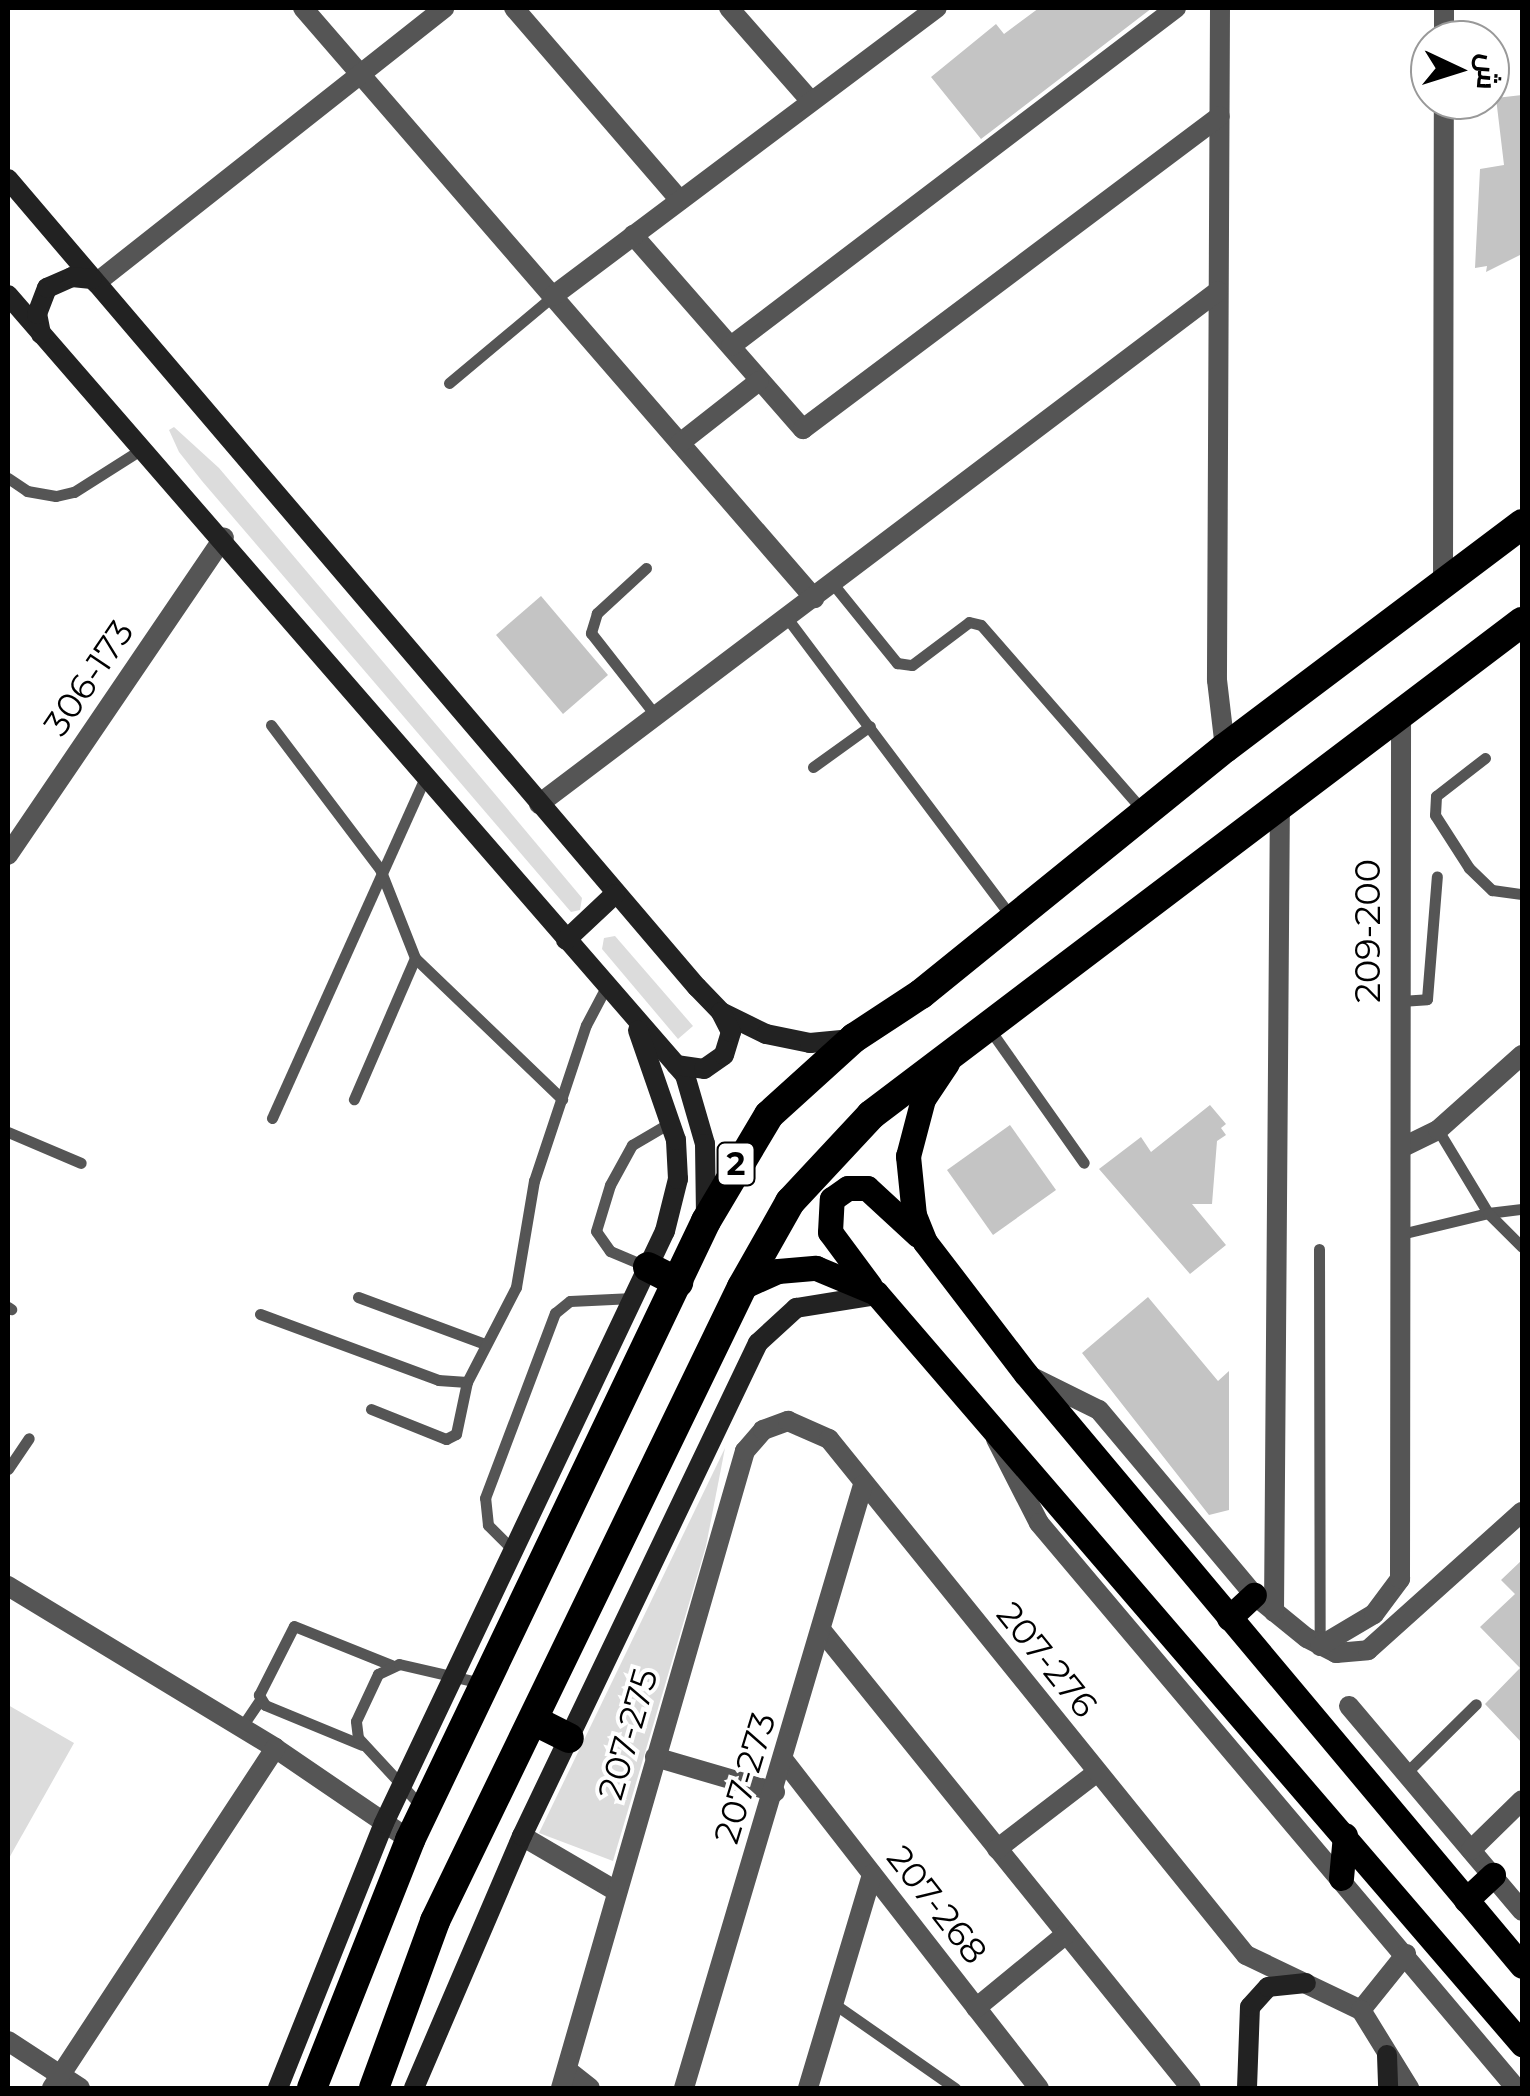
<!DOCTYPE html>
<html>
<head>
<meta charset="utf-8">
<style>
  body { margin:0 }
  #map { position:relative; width:1530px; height:2096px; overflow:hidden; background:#fff; font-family:Montserrat,Cairo,sans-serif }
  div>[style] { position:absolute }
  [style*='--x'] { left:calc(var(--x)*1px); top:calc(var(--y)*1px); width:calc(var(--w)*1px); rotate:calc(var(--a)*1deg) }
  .green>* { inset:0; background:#dcdcdc }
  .building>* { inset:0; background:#c4c4c4 }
  .lane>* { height:11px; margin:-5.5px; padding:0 5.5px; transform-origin:5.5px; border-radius:5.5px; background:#555 }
  .street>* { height:20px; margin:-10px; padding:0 10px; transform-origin:10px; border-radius:10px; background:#555 }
  .secondary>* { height:20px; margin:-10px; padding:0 10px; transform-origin:10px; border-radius:10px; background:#222 }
  .primary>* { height:25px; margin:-12.5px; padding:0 12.5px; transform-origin:12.5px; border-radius:12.5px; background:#000 }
  .highway>* { height:30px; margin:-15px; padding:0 15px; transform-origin:15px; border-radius:15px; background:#000 }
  span { translate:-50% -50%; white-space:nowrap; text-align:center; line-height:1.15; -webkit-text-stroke:8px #fff; paint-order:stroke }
  .shield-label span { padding:2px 8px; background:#fff; border:2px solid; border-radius:8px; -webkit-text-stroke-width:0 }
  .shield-label { font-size:32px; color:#000; font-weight:700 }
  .street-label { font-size:35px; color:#000 }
  .frame { position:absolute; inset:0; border:10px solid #000; pointer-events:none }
  .north { position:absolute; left:1410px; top:20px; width:100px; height:100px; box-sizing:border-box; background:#fff; border:2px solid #999; border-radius:50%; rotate:94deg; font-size:28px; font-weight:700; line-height:40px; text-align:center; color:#000 }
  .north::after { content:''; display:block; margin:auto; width:35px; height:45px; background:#000; clip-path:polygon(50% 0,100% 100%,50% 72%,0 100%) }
</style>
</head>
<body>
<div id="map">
  <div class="green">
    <div style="clip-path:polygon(174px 427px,219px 468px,494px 793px,582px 898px,580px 910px,571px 912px,202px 481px,179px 452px,169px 430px)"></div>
    <div style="clip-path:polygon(615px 936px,693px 1026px,678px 1039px,602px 949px,604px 938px)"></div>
    <div style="clip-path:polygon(725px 1448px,706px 1546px,613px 1861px,539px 1833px)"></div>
    <div style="clip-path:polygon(8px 1705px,74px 1743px,8px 1860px)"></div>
  </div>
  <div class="building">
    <div style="clip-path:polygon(1039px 8px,1152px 8px,981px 139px,931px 77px,996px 24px,1004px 34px)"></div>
    <div style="clip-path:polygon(1522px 95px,1522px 254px,1486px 272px,1487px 266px,1475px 268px,1480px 169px,1504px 165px,1496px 98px)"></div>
    <div style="clip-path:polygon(541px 596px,608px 675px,563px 714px,496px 635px)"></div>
    <div style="clip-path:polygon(1210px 1105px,1226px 1124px,1221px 1128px,1226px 1135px,1217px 1141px,1212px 1204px,1192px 1204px,1226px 1245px,1190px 1274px,1099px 1169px,1141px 1137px,1151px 1152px)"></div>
    <div style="clip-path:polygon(1010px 1125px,1056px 1190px,993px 1235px,947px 1170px)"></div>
    <div style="clip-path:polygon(1148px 1297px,1218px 1381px,1229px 1371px,1229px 1510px,1209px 1515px,1082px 1353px)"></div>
    <div style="clip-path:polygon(1522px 1560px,1522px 1743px,1485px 1704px,1520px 1668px,1480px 1627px,1515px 1594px,1501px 1580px)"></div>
  </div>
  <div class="lane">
    <div style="--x:449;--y:383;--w:136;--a:-39.9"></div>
    <div style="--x:8;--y:478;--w:23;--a:34"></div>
    <div style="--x:27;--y:491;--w:29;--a:10"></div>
    <div style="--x:56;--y:496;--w:18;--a:-13"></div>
    <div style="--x:74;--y:492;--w:84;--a:-32.4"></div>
    <div style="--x:646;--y:568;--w:67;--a:137.4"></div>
    <div style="--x:597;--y:613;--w:21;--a:107"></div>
    <div style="--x:591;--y:633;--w:105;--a:51.9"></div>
    <div style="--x:833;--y:584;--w:102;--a:51"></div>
    <div style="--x:897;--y:663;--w:15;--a:8"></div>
    <div style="--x:912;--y:665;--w:71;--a:-37"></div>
    <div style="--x:969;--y:622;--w:12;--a:14"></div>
    <div style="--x:981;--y:625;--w:249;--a:48.9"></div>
    <div style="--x:787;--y:618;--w:376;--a:53.1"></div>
    <div style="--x:271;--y:725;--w:181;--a:52.9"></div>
    <div style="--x:380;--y:869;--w:96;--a:68.5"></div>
    <div style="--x:415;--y:958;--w:154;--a:113.4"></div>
    <div style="--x:1485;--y:758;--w:62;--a:142.2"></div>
    <div style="--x:1436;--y:796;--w:19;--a:93"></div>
    <div style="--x:1435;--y:815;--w:63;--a:57.3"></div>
    <div style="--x:1469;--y:868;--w:32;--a:44"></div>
    <div style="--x:1492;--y:890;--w:30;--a:8"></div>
    <div style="--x:813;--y:767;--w:70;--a:-35.7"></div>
    <div style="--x:415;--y:958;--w:204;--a:43.8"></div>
    <div style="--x:1401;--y:1001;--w:26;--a:-4"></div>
    <div style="--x:1427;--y:999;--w:123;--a:-85.4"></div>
    <div style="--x:988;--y:1027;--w:166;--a:54.8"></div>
    <div style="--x:272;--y:1118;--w:375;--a:-65.8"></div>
    <div style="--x:1438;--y:1130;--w:97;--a:58.9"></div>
    <div style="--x:1488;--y:1213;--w:34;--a:-7"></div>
    <div style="--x:8;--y:1132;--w:79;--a:23"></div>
    <div style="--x:1401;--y:1234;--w:89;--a:-13.6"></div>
    <div style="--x:1488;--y:1213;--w:48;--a:45"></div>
    <div style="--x:1319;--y:1249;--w:396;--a:89.9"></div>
    <div style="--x:648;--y:1267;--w:41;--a:-157.2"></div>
    <div style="--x:610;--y:1251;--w:24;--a:-125"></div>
    <div style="--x:596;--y:1231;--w:48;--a:-73.1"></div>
    <div style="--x:610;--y:1185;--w:46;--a:-61.2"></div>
    <div style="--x:632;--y:1145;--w:45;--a:-30.5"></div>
    <div style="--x:358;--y:1297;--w:135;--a:20.3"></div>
    <div style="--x:8;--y:1307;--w:4;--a:34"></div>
    <div style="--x:260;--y:1314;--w:190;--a:20.3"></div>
    <div style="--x:438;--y:1380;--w:29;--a:4"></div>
    <div style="--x:467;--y:1382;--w:107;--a:-62.7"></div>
    <div style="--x:516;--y:1287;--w:108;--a:-80.4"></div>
    <div style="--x:534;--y:1181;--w:164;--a:-71.6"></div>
    <div style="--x:586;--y:1025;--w:43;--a:-62.2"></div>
    <div style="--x:371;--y:1409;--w:81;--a:21.8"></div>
    <div style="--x:446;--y:1439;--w:11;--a:-27"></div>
    <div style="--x:456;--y:1434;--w:53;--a:-78.1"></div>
    <div style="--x:8;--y:1469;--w:37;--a:-56"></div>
    <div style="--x:514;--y:1551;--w:37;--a:-135"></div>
    <div style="--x:488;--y:1525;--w:27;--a:-96"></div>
    <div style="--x:485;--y:1498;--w:198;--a:-69.3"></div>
    <div style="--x:555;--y:1313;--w:19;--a:-39"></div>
    <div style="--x:570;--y:1301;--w:63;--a:-2.7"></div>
    <div style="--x:241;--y:1728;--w:34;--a:-56"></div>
    <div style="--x:362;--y:1745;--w:105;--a:-157.6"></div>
    <div style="--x:265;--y:1705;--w:12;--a:-121"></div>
    <div style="--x:259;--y:1695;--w:77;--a:-63.1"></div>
    <div style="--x:294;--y:1626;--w:105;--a:21.9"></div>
    <div style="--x:1406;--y:1773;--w:98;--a:-44.6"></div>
    <div style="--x:422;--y:1807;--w:94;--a:-132.8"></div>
    <div style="--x:358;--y:1738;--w:17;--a:-97"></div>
    <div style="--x:356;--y:1721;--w:52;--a:-64.9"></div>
    <div style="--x:378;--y:1674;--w:23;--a:-25"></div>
    <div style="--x:399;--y:1664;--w:84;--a:13"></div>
    <div style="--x:833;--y:2003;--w:149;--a:34.9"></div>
  </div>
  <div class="street">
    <div style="--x:303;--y:8;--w:781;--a:49.1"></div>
    <div style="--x:514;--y:8;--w:254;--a:49.2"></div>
    <div style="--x:729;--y:8;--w:121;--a:48.7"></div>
    <div style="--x:1220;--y:8;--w:672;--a:90.26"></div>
    <div style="--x:1217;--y:680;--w:68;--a:83.3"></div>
    <div style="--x:1444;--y:40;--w:32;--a:-90"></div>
    <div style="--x:633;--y:235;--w:258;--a:48.8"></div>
    <div style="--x:803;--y:429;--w:521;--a:-36.89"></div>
    <div style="--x:96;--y:283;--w:444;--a:-38.3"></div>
    <div style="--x:553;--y:296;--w:480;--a:-36.9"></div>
    <div style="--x:731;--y:346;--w:559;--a:-37.22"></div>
    <div style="--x:680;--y:443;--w:100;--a:-38.1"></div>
    <div style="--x:1443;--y:580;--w:480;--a:-89.9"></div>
    <div style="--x:539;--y:804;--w:851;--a:-37.07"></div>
    <div style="--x:8;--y:855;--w:384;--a:-55.8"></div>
    <div style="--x:1401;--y:1148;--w:41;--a:-25.9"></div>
    <div style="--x:1438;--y:1130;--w:113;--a:-41.8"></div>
    <div style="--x:1026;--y:1374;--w:81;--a:26.3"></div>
    <div style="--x:1099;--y:1410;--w:241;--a:50"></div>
    <div style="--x:1254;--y:1595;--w:68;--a:39.1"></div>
    <div style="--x:1307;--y:1638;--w:33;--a:27"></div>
    <div style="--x:1336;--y:1653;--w:32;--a:-5"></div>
    <div style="--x:1368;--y:1650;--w:207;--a:-41.9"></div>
    <div style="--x:996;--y:1439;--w:94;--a:62.9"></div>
    <div style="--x:1039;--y:1523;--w:739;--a:49.83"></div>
    <div style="--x:8;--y:1586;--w:312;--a:31.2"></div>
    <div style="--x:275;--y:1748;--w:163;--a:34.3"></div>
    <div style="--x:1274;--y:1612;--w:810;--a:-89.58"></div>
    <div style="--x:822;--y:1631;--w:587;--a:51.08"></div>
    <div style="--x:1320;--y:1646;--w:63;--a:-30.7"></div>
    <div style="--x:1374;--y:1614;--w:44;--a:-53.4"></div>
    <div style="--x:1400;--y:1579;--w:864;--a:-89.93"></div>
    <div style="--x:1349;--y:1706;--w:268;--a:49.8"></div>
    <div style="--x:655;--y:1757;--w:125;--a:16.3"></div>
    <div style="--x:785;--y:1762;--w:413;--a:52.1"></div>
    <div style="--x:522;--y:1836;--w:109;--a:30.3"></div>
    <div style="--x:997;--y:1849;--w:125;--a:-37.5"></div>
    <div style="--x:1471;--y:1850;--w:71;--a:-44.4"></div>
    <div style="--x:976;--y:2008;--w:117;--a:-39.4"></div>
    <div style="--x:1361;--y:2010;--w:72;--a:-51.2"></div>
    <div style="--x:8;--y:2041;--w:86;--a:33.1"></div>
    <div style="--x:567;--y:2070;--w:29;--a:38"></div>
    <div style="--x:52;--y:2088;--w:407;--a:-56.7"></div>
    <div style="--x:561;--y:2088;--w:663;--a:-73.89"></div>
    <div style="--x:745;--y:1451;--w:28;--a:-49"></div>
    <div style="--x:763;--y:1430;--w:27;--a:-20"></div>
    <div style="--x:788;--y:1421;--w:45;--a:23.7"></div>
    <div style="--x:829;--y:1439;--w:663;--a:51.06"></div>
    <div style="--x:1246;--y:1955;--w:127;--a:25.6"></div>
    <div style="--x:1361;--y:2010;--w:92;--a:58.4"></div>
    <div style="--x:684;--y:2088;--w:629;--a:-73.47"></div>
    <div style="--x:808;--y:2088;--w:223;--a:-73.3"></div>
  </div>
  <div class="secondary">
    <div style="--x:8;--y:179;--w:1062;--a:49.55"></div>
    <div style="--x:697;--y:987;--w:35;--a:46"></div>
    <div style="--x:721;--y:1012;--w:50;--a:26.1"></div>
    <div style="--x:766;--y:1034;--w:45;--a:11.6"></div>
    <div style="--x:810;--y:1043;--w:42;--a:-5.4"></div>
    <div style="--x:8;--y:295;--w:1033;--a:49.04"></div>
    <div style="--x:685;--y:1075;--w:72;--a:73.8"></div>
    <div style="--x:705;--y:1144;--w:72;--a:89.2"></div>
    <div style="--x:41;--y:334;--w:20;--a:-101"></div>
    <div style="--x:37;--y:314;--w:28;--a:-69"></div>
    <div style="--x:47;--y:288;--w:27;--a:-24"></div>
    <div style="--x:72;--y:277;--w:20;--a:6"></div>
    <div style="--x:566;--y:940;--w:67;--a:-43.2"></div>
    <div style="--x:676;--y:1065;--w:28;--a:8"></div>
    <div style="--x:704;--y:1069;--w:24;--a:-35"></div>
    <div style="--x:724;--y:1055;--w:24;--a:-73"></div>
    <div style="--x:731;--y:1032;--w:22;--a:-117"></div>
    <div style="--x:1387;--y:2055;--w:33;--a:88"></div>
    <div style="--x:278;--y:2088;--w:285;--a:-68.2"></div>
    <div style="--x:384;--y:1823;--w:655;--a:-64.61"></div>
    <div style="--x:665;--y:1231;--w:54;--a:-76"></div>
    <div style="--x:678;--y:1179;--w:39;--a:-93"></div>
    <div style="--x:676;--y:1140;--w:116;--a:-109.1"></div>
    <div style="--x:414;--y:2088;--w:274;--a:-66.8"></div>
    <div style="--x:522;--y:1836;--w:547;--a:-64.42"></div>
    <div style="--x:758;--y:1343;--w:52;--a:-42.6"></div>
    <div style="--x:796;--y:1308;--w:81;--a:-9.2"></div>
    <div style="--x:1247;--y:2088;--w:81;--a:-87.9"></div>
    <div style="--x:1250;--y:2007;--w:27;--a:-48"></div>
    <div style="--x:1268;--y:1987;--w:38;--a:-6"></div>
  </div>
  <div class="primary">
    <div style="--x:947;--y:1063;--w:43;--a:123.7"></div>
    <div style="--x:923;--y:1099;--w:59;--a:104.7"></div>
    <div style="--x:908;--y:1156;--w:59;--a:84.2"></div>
    <div style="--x:914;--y:1215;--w:29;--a:68"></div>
    <div style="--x:925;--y:1242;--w:166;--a:52.6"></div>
    <div style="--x:1026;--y:1374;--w:772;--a:50.04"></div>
    <div style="--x:870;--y:1286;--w:67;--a:-126.5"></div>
    <div style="--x:830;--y:1232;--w:33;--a:-87"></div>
    <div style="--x:832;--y:1199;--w:19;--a:-35"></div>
    <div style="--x:848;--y:1188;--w:19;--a:0"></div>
    <div style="--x:867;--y:1188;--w:69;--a:42.7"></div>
    <div style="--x:742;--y:1287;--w:39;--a:-24"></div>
    <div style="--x:778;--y:1271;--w:38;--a:-5"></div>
    <div style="--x:816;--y:1268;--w:65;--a:22.6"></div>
    <div style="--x:876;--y:1293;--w:991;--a:49.3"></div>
    <div style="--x:1229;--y:1618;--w:34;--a:-43"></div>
    <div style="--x:1341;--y:1878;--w:43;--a:-84.7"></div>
    <div style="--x:1466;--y:1900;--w:37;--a:-43"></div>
  </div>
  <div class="highway">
    <div style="--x:648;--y:1267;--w:34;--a:27"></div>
    <div style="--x:533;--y:1720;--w:40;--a:26.6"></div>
    <div style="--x:312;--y:2088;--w:267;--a:-68.4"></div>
    <div style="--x:410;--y:1840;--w:686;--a:-64.44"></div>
    <div style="--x:706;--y:1221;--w:123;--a:-59.3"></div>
    <div style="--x:769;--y:1115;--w:115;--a:-42.2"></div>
    <div style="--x:854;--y:1038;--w:80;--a:-33.3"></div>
    <div style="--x:921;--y:994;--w:391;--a:-39"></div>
    <div style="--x:1225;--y:748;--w:372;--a:-37"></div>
    <div style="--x:374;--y:2088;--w:178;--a:-69.9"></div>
    <div style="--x:435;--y:1921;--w:704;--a:-64.16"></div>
    <div style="--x:742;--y:1287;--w:98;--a:-60.5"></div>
    <div style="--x:790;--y:1202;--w:119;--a:-47"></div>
    <div style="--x:871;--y:1115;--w:817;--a:-37.14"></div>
  </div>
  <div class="shield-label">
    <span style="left:736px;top:1164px">2</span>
  </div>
  <div class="street-label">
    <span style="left:89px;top:678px;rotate:-56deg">306-173</span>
    <span style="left:1368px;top:931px;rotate:-90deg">209-200</span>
    <span style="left:1047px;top:1660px;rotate:51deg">207-276</span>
    <span style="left:628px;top:1734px;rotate:-74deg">207-275</span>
    <span style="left:745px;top:1778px;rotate:-73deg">207-273</span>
    <span style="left:937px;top:1905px;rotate:52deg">207-268</span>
  </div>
  <div class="frame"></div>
  <div class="north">ش</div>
</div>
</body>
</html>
